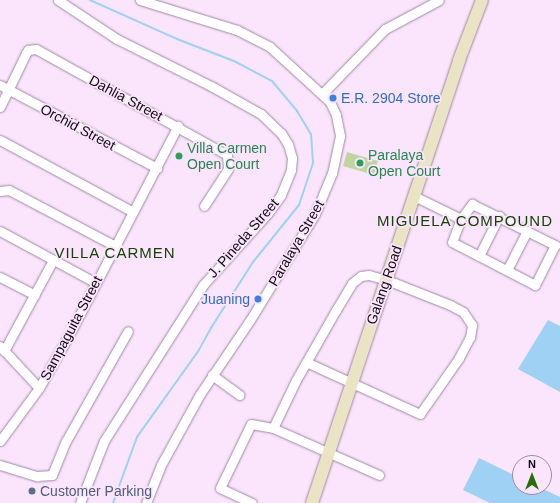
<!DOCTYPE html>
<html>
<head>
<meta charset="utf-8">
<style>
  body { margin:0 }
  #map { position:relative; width:560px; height:503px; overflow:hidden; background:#fae5fd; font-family:Helvetica,sans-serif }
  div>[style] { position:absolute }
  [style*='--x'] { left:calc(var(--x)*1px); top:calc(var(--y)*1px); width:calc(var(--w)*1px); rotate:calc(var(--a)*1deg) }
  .green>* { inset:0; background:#bfd6a2 }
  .water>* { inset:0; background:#9ed1f3 }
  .stream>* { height:2px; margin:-1px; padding:0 1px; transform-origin:1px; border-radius:1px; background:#9ed1f3 }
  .roads { filter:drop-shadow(0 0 1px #a088a3) drop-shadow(0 0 1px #a088a3) }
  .street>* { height:9px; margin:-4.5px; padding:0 4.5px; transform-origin:4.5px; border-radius:4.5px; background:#fff }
  .secondary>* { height:12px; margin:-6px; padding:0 6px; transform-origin:6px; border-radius:6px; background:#ebe4c4 }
  .dots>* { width:11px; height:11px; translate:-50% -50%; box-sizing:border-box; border:2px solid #fae5fd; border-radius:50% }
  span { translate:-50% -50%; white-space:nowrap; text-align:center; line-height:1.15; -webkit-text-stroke:3.5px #fae5fd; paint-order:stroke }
  .street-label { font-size:14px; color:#130a14 }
  .shop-label { font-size:14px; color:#366cbe }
  .left { translate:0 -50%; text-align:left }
  .right { translate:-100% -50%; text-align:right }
  .leisure-label { font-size:14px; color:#27864d }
  .service-label { font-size:14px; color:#4e5e75 }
  .neighbourhood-label { font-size:15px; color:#164206; letter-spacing:1px }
  .north { position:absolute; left:512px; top:455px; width:40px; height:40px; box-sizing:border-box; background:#fae5fd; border:1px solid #9e8da0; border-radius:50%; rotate:0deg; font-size:11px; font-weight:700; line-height:16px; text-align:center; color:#130a14 }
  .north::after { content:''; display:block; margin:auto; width:14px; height:18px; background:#296e0b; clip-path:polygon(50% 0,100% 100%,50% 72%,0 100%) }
</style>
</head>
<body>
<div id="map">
  <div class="green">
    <div style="clip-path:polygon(347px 152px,378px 161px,374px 175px,343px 166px)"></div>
  </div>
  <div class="water">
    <div style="clip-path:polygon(548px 320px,560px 326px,560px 392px,518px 369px)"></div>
    <div style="clip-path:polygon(479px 458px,520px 478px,520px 487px,539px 487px,560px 497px,560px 503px,490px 503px,463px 490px)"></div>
  </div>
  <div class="stream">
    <div style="--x:90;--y:0;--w:95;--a:24.1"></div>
    <div style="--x:177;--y:39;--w:61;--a:21.1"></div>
    <div style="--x:234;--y:61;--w:43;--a:27.8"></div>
    <div style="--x:272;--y:81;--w:39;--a:50"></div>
    <div style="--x:297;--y:111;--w:27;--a:59"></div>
    <div style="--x:311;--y:134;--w:29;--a:86"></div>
    <div style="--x:313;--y:163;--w:44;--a:108.4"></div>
    <div style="--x:299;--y:205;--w:73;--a:128.9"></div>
    <div style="--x:253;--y:262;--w:78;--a:122.5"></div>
    <div style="--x:211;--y:328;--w:25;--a:119"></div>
    <div style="--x:199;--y:350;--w:107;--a:125.5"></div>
    <div style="--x:137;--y:437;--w:70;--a:110"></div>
  </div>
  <div class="roads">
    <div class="street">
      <div style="--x:58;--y:0;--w:71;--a:33.5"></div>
      <div style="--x:117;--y:39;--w:105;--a:26.6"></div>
      <div style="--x:211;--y:86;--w:57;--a:29.2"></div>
      <div style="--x:261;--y:114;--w:28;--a:44"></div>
      <div style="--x:281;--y:133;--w:13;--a:58"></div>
      <div style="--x:288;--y:144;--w:15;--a:74"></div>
      <div style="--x:292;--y:158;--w:12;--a:95"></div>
      <div style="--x:291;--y:170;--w:27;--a:112"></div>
      <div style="--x:281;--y:195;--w:22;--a:126"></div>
      <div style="--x:268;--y:213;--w:97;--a:132.1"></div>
      <div style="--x:203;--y:285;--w:185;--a:122.4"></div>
      <div style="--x:104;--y:441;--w:66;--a:111.2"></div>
      <div style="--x:140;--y:0;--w:102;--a:17.2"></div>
      <div style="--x:237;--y:30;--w:37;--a:27"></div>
      <div style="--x:270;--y:47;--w:81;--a:42.5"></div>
      <div style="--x:330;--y:102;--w:14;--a:65"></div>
      <div style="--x:336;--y:115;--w:21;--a:79"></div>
      <div style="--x:340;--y:136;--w:38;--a:102"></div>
      <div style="--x:332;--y:173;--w:44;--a:112.5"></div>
      <div style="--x:315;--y:214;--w:124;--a:121.5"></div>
      <div style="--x:250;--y:320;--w:89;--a:124"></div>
      <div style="--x:200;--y:394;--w:81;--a:118.8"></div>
      <div style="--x:161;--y:465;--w:41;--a:111.5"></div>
      <div style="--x:0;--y:85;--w:178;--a:27.9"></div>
      <div style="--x:322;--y:94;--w:91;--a:-45.9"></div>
      <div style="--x:385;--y:29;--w:61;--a:-28.2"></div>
      <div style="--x:0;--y:107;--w:60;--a:-64.3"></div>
      <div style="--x:26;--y:53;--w:4;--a:-56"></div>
      <div style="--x:28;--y:50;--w:8;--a:-7"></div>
      <div style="--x:36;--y:49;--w:218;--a:29"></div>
      <div style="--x:227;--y:155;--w:14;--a:86"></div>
      <div style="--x:228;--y:169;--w:44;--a:123"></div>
      <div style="--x:0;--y:140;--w:151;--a:28.4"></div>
      <div style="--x:0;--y:191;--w:9;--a:-6"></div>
      <div style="--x:9;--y:190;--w:120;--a:27.8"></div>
      <div style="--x:414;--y:196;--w:52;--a:26.1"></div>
      <div style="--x:472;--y:204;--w:93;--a:26.3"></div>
      <div style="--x:555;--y:245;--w:45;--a:116.6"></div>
      <div style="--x:535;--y:285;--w:93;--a:-152.6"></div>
      <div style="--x:452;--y:242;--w:25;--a:-69"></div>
      <div style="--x:461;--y:219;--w:19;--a:-54"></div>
      <div style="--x:0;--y:231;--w:109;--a:28.4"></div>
      <div style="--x:479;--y:256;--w:45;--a:-63.4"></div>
      <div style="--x:507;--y:270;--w:44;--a:-62.9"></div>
      <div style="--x:0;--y:277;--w:39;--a:27"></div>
      <div style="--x:0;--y:346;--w:57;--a:47.1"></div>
      <div style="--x:4;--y:351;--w:103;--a:-61.7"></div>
      <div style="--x:212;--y:375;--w:34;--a:36"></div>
      <div style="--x:273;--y:428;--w:53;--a:-64.4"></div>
      <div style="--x:296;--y:380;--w:81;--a:-60.3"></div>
      <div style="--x:336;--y:310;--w:31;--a:-59"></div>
      <div style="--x:352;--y:283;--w:11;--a:-38"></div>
      <div style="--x:361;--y:276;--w:8;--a:-7"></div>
      <div style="--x:369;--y:275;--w:19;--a:16"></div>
      <div style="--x:387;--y:280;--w:68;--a:21.6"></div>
      <div style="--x:450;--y:305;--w:15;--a:28"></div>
      <div style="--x:463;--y:312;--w:16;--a:55"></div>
      <div style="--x:472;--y:325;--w:12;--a:99"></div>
      <div style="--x:470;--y:337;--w:24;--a:118"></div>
      <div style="--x:459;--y:358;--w:68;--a:124.9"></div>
      <div style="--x:420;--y:414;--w:125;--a:-155.5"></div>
      <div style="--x:0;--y:441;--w:66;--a:-53.7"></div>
      <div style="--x:39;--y:388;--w:61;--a:-60.5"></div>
      <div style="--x:69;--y:335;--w:236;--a:-62.5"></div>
      <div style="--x:0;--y:465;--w:39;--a:17"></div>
      <div style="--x:37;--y:476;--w:15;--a:-4"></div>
      <div style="--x:52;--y:475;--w:37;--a:-68"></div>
      <div style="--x:66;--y:441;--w:126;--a:-60.6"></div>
      <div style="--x:252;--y:503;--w:35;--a:-155"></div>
      <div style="--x:220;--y:488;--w:71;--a:-64.2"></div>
      <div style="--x:251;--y:424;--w:22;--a:10"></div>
      <div style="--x:273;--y:428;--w:116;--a:23.9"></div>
    </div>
    <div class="secondary">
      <div style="--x:312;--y:503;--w:467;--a:-71.6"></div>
      <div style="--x:459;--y:60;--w:64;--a:-69"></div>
    </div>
  </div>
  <div class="dots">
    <div style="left:333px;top:98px;background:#3f7fe0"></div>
    <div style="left:179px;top:156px;background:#2e9e5b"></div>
    <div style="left:360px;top:163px;background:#2e9e5b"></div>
    <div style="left:258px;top:299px;background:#3f7fe0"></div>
    <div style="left:32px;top:491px;background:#5c6f8a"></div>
  </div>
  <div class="street-label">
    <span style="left:126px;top:98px;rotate:28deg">Dahlia Street</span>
    <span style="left:78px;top:127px;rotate:28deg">Orchid Street</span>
    <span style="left:243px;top:238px;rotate:-49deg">J. Pineda Street</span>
    <span style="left:296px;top:243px;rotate:-60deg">Paralaya Street</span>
    <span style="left:384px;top:285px;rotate:-71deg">Galang Road</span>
    <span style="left:71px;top:328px;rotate:-62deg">Sampaguita Street</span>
  </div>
  <div class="shop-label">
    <span class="left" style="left:341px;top:98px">E.R. 2904 Store</span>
    <span class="right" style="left:250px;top:299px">Juaning</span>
  </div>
  <div class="leisure-label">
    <span class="left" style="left:187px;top:156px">Villa Carmen<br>Open Court</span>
    <span class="left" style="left:368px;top:163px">Paralaya<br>Open Court</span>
  </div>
  <div class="service-label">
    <span class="left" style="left:40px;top:491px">Customer Parking</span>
  </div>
  <div class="neighbourhood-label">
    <span style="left:465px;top:221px">MIGUELA COMPOUND</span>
    <span style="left:115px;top:253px">VILLA CARMEN</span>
  </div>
  <div class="north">N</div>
</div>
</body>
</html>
